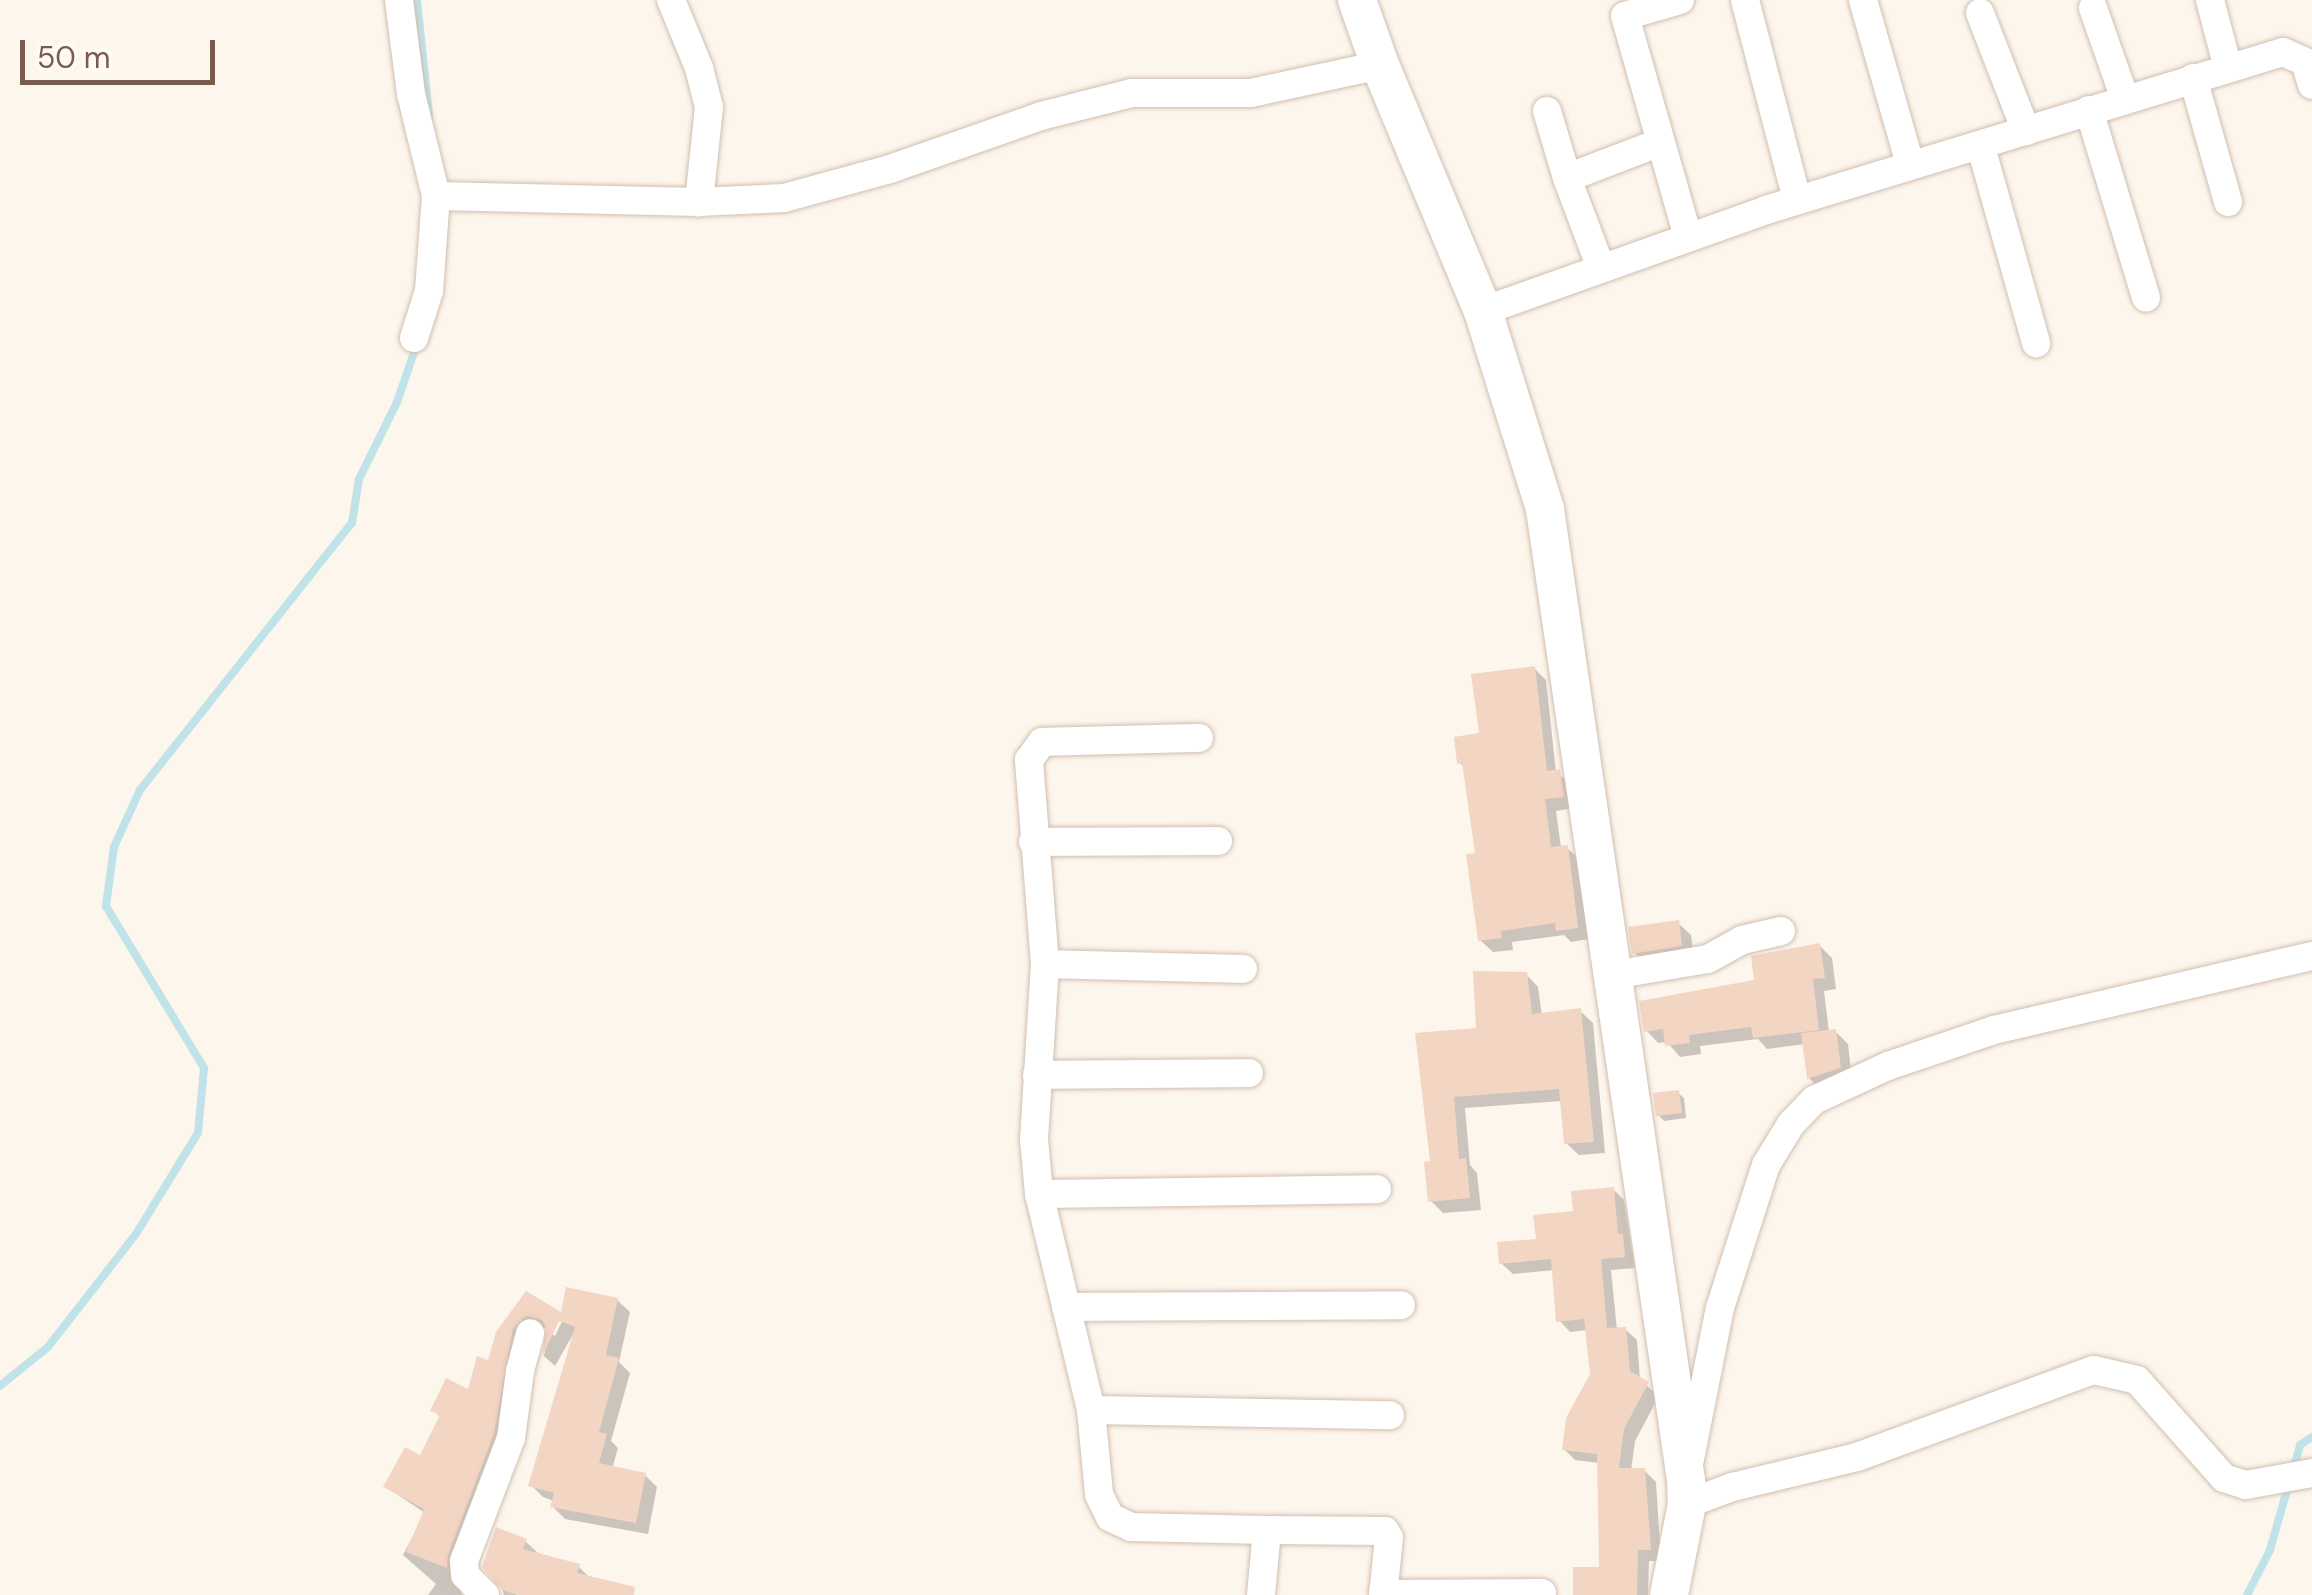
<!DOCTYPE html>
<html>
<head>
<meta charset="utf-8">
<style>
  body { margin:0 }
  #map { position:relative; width:2312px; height:1595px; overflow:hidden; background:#fdf6ec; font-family:"DM Sans",sans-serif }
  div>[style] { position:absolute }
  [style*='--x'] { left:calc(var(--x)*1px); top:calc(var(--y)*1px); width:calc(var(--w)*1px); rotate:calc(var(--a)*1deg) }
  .shadow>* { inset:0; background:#0003 }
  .stream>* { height:8px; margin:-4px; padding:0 4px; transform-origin:4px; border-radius:4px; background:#bfe3e8 }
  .building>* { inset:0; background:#f3d5c3 }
  .roads { filter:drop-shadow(0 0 2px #d1beb0) drop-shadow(0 0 2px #d1beb0) }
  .street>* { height:28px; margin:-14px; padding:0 14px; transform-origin:14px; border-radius:14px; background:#fff }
  .secondary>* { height:38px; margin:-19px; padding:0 19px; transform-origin:19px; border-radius:19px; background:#fff }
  span { translate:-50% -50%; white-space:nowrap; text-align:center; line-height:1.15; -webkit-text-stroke:9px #fffaf3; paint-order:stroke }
  .scale { position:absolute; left:20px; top:40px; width:195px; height:45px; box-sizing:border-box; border:5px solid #7a5c4d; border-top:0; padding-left:12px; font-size:30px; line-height:35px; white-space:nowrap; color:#7a5c4d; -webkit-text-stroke:8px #fffaf3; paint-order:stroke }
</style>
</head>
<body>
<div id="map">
  <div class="shadow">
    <div style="clip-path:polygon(1534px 668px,1546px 680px,1556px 772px,1571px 784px,1575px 808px,1556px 811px,1561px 848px,1567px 848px,1580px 860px,1589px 939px,1571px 942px,1564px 935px,1512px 942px,1513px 950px,1493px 952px,1480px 940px,1478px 855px,1466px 769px,1460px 763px)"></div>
    <div style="clip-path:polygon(1678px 923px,1691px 935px,1694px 957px,1647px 965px,1635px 953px)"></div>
    <div style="clip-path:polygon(1820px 946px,1832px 958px,1836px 989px,1824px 991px,1829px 1032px,1835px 1031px,1848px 1044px,1852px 1080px,1821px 1090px,1809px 1078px,1805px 1044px,1767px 1049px,1758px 1039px,1700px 1046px,1701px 1054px,1680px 1057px,1667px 1042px,1658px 1043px,1646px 1030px,1757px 982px)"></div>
    <div style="clip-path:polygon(1526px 974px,1538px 987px,1542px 1016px,1580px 1011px,1593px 1023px,1605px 1153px,1579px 1155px,1566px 1143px,1562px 1101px,1465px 1108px,1470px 1165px,1477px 1173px,1481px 1210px,1443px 1213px,1431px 1201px,1433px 1163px,1418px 1035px,1478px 1030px)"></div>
    <div style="clip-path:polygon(1678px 1093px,1684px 1098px,1686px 1118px,1664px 1121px,1658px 1115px)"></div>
    <div style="clip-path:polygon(1613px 1189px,1624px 1200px,1635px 1268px,1611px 1270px,1617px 1330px,1625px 1329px,1637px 1340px,1640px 1380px,1659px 1396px,1635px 1441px,1631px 1471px,1644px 1470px,1656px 1482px,1661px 1561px,1649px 1561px,1648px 1595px,1576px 1595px,1602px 1570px,1599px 1463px,1575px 1460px,1564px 1449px,1592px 1374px,1588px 1330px,1570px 1332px,1559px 1320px,1554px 1270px,1513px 1274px,1501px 1263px)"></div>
    <div style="clip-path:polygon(568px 1290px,617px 1300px,630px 1312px,619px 1362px,630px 1373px,611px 1441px,618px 1448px,612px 1469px,645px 1475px,657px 1487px,648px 1534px,565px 1519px,553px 1507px,554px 1501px,543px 1497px,531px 1485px,579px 1324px,555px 1366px,544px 1356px,549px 1329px,539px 1327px,525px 1341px,505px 1447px,458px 1575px,462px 1595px,428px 1595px,436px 1584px,403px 1555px,425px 1513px,386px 1487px,406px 1450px,421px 1459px,441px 1418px,434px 1410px,448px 1381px,470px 1392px,479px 1360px,490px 1363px,499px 1333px,526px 1294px,560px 1315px,551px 1333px,555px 1336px,567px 1311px)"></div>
    <div style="clip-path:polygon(525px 1541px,538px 1553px,578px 1566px,591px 1579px,621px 1595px,504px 1595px,500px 1582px)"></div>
  </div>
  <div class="stream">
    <div style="--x:417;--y:0;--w:116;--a:84"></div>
    <div style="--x:0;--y:1386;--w:62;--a:-39.1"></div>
    <div style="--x:48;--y:1347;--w:143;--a:-52.1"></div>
    <div style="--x:136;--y:1234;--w:119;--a:-58.5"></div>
    <div style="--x:198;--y:1133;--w:65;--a:-84.7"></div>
    <div style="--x:204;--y:1068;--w:189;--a:-121.2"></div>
    <div style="--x:106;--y:906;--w:60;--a:-82.3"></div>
    <div style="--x:114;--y:847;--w:63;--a:-65.5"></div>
    <div style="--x:140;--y:790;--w:341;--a:-51.6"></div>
    <div style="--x:352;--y:523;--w:45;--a:-81"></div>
    <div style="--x:359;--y:479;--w:86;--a:-63.7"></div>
    <div style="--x:397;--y:402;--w:61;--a:-71"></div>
    <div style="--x:2293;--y:1470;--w:26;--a:-74"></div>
    <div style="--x:2300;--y:1445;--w:14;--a:-34"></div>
    <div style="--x:2247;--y:1595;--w:51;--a:-62.9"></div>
    <div style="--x:2270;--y:1550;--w:70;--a:-74.2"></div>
  </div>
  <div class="building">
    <div style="clip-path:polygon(1535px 666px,1547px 771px,1560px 769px,1564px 797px,1545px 799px,1551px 847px,1568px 845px,1578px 928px,1556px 931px,1555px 923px,1501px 931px,1502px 938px,1478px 941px,1466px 854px,1475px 853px,1462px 763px,1457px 764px,1454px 737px,1479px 733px,1471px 674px)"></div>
    <div style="clip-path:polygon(1679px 920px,1682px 946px,1632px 954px,1628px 927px)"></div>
    <div style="clip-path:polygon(1820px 943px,1825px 978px,1813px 979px,1819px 1030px,1753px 1038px,1751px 1027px,1689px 1035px,1690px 1043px,1665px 1046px,1663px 1029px,1644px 1032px,1639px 1001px,1754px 980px,1751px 956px)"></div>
    <div style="clip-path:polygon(1473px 971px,1527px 972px,1532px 1014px,1581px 1008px,1594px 1142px,1564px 1144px,1559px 1089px,1454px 1097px,1459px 1159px,1466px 1158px,1470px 1198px,1428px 1202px,1424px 1162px,1430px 1161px,1415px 1033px,1476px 1028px)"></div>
    <div style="clip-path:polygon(1836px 1029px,1841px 1068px,1807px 1079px,1801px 1033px)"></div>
    <div style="clip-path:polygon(1679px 1090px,1682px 1113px,1656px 1116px,1653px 1093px)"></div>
    <div style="clip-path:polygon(1614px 1187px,1618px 1234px,1623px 1234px,1625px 1257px,1601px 1259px,1607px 1328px,1626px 1327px,1630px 1371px,1649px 1382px,1624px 1429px,1619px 1468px,1645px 1468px,1651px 1550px,1638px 1550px,1637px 1595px,1573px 1595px,1573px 1567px,1599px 1567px,1597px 1454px,1562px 1450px,1566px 1418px,1590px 1374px,1584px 1319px,1556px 1322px,1551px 1259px,1499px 1264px,1497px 1242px,1536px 1239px,1533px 1215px,1573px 1211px,1571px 1191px)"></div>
    <div style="clip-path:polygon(566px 1287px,618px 1298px,606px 1355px,619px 1358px,599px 1432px,607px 1434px,599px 1463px,646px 1473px,636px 1523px,550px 1507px,554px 1493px,528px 1486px,575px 1327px,559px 1321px,542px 1357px,546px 1328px,542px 1320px,526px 1316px,513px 1329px,494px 1434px,448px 1555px,447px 1568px,406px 1552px,424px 1509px,383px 1487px,405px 1447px,420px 1455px,440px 1415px,430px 1411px,446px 1378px,468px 1389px,477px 1356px,488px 1360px,496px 1332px,526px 1291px,561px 1312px)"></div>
    <div style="clip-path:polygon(496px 1527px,527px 1539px,523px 1549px,580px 1564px,577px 1573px,635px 1587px,634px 1595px,517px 1595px,501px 1589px,482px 1567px)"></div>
  </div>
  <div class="roads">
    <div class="street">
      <div style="--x:399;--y:0;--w:95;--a:82.7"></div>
      <div style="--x:411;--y:94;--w:105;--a:76.2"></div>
      <div style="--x:436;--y:196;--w:263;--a:1.3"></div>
      <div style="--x:699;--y:202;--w:85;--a:-2.7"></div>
      <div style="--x:784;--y:198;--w:110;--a:-15.3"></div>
      <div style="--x:890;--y:169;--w:160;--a:-19.3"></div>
      <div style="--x:1041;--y:116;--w:94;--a:-14.2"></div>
      <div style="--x:1132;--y:93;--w:119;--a:0"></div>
      <div style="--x:1251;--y:93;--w:132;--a:-12.2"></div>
      <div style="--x:671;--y:0;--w:74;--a:67.6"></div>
      <div style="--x:699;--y:68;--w:40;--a:75.6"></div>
      <div style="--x:709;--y:107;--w:96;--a:96"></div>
      <div style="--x:1680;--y:0;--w:57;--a:163.8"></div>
      <div style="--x:1625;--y:16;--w:230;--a:74.1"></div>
      <div style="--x:1745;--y:0;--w:207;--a:75.4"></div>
      <div style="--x:1863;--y:0;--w:171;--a:74"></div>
      <div style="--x:2210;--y:0;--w:70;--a:75.2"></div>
      <div style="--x:2093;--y:8;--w:96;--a:70.6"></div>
      <div style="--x:1980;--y:13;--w:127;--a:68.7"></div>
      <div style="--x:2193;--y:78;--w:129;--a:74.2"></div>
      <div style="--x:2089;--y:110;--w:196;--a:73.1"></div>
      <div style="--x:1547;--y:111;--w:70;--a:73.4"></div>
      <div style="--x:1981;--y:147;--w:204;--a:74.3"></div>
      <div style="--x:1601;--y:268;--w:96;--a:-110.7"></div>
      <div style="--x:1567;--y:178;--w:97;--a:-21"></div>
      <div style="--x:1483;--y:311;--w:300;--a:-19.6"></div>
      <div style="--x:1766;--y:210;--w:541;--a:-16.99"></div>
      <div style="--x:2283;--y:52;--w:24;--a:24"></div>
      <div style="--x:2305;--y:62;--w:24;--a:73"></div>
      <div style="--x:414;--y:338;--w:49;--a:-72.3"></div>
      <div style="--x:429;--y:291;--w:95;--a:-85.8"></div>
      <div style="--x:1033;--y:842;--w:185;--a:-0.3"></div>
      <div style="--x:1045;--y:964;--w:198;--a:1.4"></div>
      <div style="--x:1613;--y:975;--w:96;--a:-9.6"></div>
      <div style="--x:1708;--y:959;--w:39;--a:-29"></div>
      <div style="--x:1742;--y:940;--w:40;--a:-13"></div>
      <div style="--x:1037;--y:1075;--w:212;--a:-0.5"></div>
      <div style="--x:1039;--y:1194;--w:338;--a:-0.8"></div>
      <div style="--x:1066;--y:1307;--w:335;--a:-0.3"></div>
      <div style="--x:1091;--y:1410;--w:222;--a:-103.5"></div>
      <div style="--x:1039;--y:1194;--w:55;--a:-95.2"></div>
      <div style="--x:1034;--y:1139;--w:175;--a:-86.4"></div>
      <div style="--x:1045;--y:964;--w:205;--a:-94.5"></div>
      <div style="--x:1029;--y:760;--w:22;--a:-54"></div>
      <div style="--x:1042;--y:742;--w:157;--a:-1.5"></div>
      <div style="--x:1690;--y:1459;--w:154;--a:-78.8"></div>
      <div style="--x:1720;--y:1308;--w:150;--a:-72.2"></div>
      <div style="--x:1766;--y:1165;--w:48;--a:-58.6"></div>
      <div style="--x:1791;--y:1124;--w:33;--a:-46"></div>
      <div style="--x:1814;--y:1100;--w:81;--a:-24.7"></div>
      <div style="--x:1888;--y:1066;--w:112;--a:-18.8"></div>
      <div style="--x:1994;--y:1030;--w:326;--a:-13.1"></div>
      <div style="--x:1687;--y:1504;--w:48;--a:-20.7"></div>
      <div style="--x:1732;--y:1487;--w:129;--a:-13.5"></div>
      <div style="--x:1857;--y:1457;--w:252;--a:-20.2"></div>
      <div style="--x:2094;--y:1370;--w:44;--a:13.1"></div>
      <div style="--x:2137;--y:1380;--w:131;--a:48.4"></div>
      <div style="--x:2224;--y:1478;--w:23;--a:18"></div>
      <div style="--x:2246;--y:1485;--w:67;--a:-10.3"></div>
      <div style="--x:1267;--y:1530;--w:118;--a:0.5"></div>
      <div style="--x:1385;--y:1531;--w:8;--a:60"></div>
      <div style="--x:1389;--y:1538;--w:57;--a:96"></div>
      <div style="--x:1383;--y:1594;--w:159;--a:-0.4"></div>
      <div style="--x:485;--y:1595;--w:28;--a:-135"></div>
      <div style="--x:465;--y:1575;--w:14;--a:-94"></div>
      <div style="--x:464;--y:1561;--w:132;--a:-69.1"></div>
      <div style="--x:511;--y:1438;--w:68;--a:-82.3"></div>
      <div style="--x:520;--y:1371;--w:39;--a:-75"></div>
      <div style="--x:1261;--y:1595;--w:65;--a:-84.7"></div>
      <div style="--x:1267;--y:1530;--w:136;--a:-178.7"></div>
      <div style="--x:1131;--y:1527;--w:23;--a:-155"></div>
      <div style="--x:1110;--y:1517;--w:25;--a:-116"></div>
      <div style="--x:1099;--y:1494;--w:84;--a:-95.4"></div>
      <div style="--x:1091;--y:1410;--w:299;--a:1"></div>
    </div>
    <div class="secondary">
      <div style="--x:1357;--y:0;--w:69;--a:70.5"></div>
      <div style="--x:1380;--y:65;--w:267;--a:67.3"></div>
      <div style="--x:1483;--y:311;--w:207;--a:72.6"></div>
      <div style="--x:1545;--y:509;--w:981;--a:81.74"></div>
      <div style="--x:1686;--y:1480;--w:24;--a:88"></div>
      <div style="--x:1687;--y:1504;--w:93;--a:101.2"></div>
    </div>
  </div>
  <div class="scale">50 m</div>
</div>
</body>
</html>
